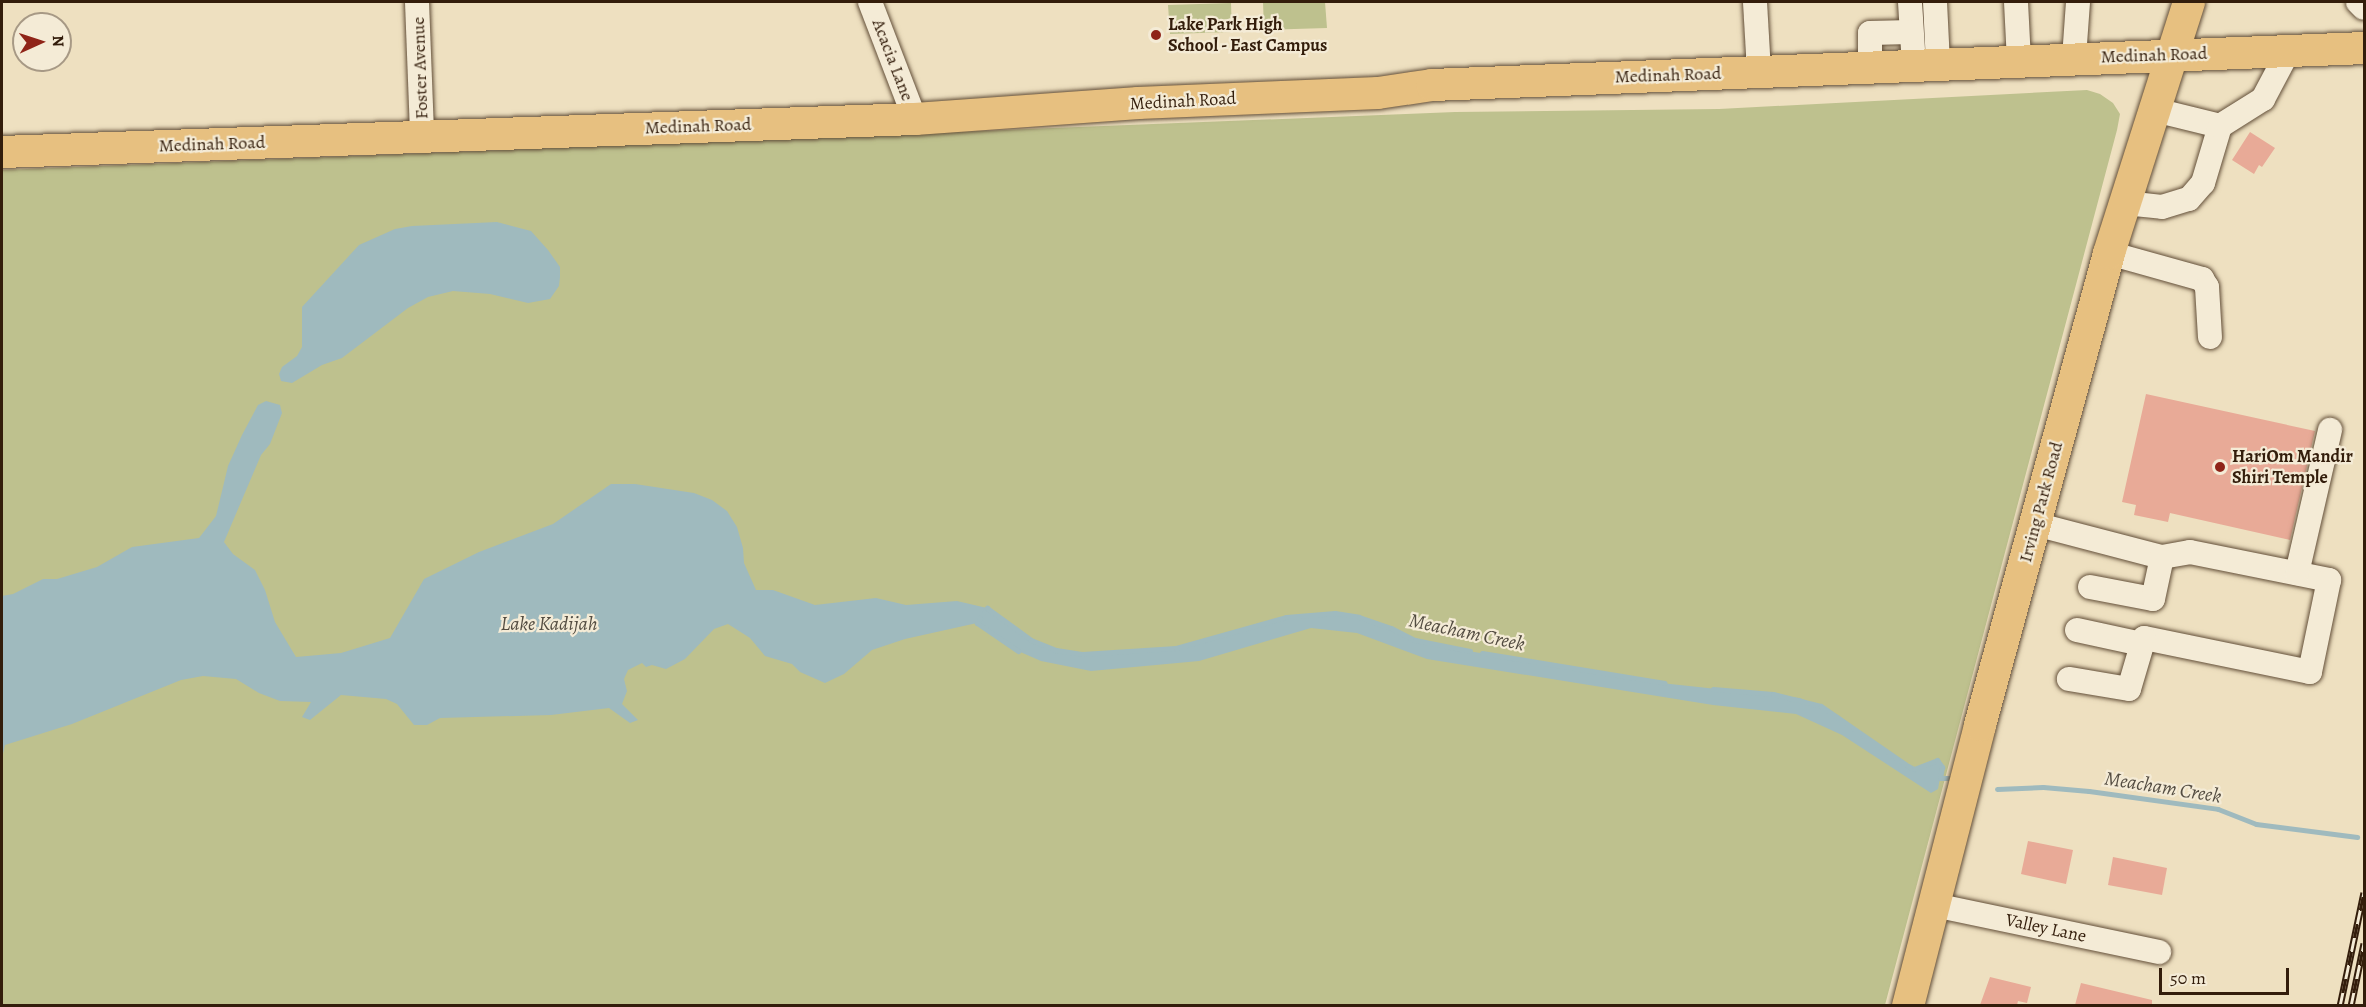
<!DOCTYPE html>
<html>
<head>
<meta charset="utf-8">
<style>
  body { margin:0 }
  #map { position:relative; width:2366px; height:1007px; overflow:hidden; background:#eee0c0; font-family:Alegreya,serif }
  div>[style] { position:absolute }
  [style*='--x'] { left:calc(var(--x)*1px); top:calc(var(--y)*1px); width:calc(var(--w)*1px); rotate:calc(var(--a)*1deg) }
  .green>* { inset:0; background:#bec18e }
  .water>* { inset:0; background:#9fbabe }
  .stream>* { height:5px; margin:-2.5px; padding:0 2.5px; transform-origin:2.5px; border-radius:2.5px; background:#9fbabe }
  .building>* { inset:0; background:#e8aa97 }
  .roads { filter:drop-shadow(0 0 2px #624e38) drop-shadow(0 0 2px #624e38) }
  .minor>* { height:24px; margin:-12px; padding:0 12px; transform-origin:12px; border-radius:12px; background:#f4ebd6 }
  .major>* { height:32px; margin:-16px; padding:0 16px; transform-origin:16px; border-radius:16px; background:#e7c080 }
  .rail>* { height:7px; margin-top:-3.5px; transform-origin:0; background:repeating-linear-gradient(90deg,#f4ebd6 0 14px,#331d0b 0 28px); box-sizing:border-box; border-block:2px solid #331d0b }
  .dots>* { width:16px; height:16px; translate:-50% -50%; box-sizing:border-box; border:3px solid #f4ebd6; border-radius:50% }
  span { translate:-50% -50%; white-space:nowrap; text-align:center; line-height:1.15; -webkit-text-stroke:4.5px #f4ebd6; paint-order:stroke }
  .poi-label { font-size:18px; color:#331d0b; font-weight:700 }
  .left { translate:0 -50%; text-align:left }
  .street-label { font-size:18px; color:#331d0b }
  .water-label { font-size:20px; color:#534c41; font-style:italic }
  .frame { position:absolute; inset:0; border:3px solid #331d0b; pointer-events:none }
  .north { position:absolute; left:12px; top:12px; width:60px; height:60px; box-sizing:border-box; background:#f4ebd6; border:2px solid #a79985; border-radius:50%; rotate:87deg; font-size:16px; font-weight:700; line-height:24px; text-align:center; color:#331d0b }
  .north::after { content:''; display:block; margin:auto; width:21px; height:27px; background:#8f2418; clip-path:polygon(50% 0,100% 100%,50% 72%,0 100%) }
  .scale { position:absolute; left:2159px; top:968px; width:130px; height:27px; box-sizing:border-box; border:3px solid #331d0b; border-top:0; padding-left:8px; font-size:18px; line-height:21px; white-space:nowrap; color:#331d0b; -webkit-text-stroke:4px #f4ebd6; paint-order:stroke }
</style>
</head>
<body>
<div id="map">
  <div class="green">
    <div style="clip-path:polygon(1263px 2px,1325px 2px,1327px 28px,1264px 30px)"></div>
    <div style="clip-path:polygon(1231px 3px,1232px 32px,1170px 34px,1168px 5px)"></div>
    <div style="clip-path:polygon(2087px 90px,2100px 94px,2113px 103px,2120px 114px,2117px 130px,1885px 1005px,2px 1005px,2px 170px,1455px 112px,1719px 109px)"></div>
  </div>
  <div class="water">
    <div style="clip-path:polygon(497px 222px,531px 231px,548px 250px,560px 267px,560px 277px,559px 286px,550px 299px,528px 303px,490px 294px,453px 291px,428px 297px,408px 308px,342px 358px,322px 365px,292px 383px,281px 381px,279px 374px,282px 367px,297px 356px,302px 347px,302px 307px,359px 245px,395px 229px,412px 226px)"></div>
    <div style="clip-path:polygon(266px 401px,280px 405px,282px 413px,270px 444px,261px 455px,224px 542px,233px 554px,255px 570px,265px 590px,275px 622px,296px 657px,341px 653px,390px 638px,424px 579px,479px 552px,553px 524px,611px 484px,635px 484px,694px 493px,712px 500px,727px 511px,737px 527px,743px 548px,744px 563px,756px 590px,773px 590px,815px 605px,876px 598px,906px 605px,957px 601px,987px 608px,1031px 640px,1056px 650px,1082px 654px,1176px 648px,1286px 617px,1335px 613px,1359px 617px,1391px 628px,1415px 640px,1450px 648px,1661px 683px,1800px 698px,1838px 715px,1908px 766px,1914px 769px,1937px 760px,1942px 767px,1938px 789px,1931px 793px,1842px 735px,1796px 714px,1713px 705px,1427px 659px,1357px 633px,1311px 628px,1199px 661px,1091px 671px,1041px 661px,1018px 651px,977px 623px,905px 639px,872px 650px,844px 674px,825px 683px,800px 672px,792px 664px,765px 656px,750px 638px,728px 624px,714px 629px,685px 659px,666px 669px,652px 665px,646px 667px,642px 663px,628px 670px,624px 679px,627px 691px,622px 704px,638px 720px,630px 723px,609px 708px,551px 715px,440px 718px,427px 725px,414px 725px,397px 704px,386px 699px,341px 695px,310px 720px,302px 717px,311px 702px,280px 701px,259px 693px,236px 679px,203px 676px,181px 680px,72px 724px,5px 745px,2px 758px,2px 596px,13px 594px,43px 579px,57px 579px,97px 567px,132px 547px,199px 538px,216px 516px,228px 466px,242px 435px,258px 405px)"></div>
  </div>
  <div class="stream">
    <div style="--x:985;--y:611;--w:4;--a:-56"></div>
    <div style="--x:987;--y:608;--w:54;--a:36"></div>
    <div style="--x:1031;--y:640;--w:27;--a:22"></div>
    <div style="--x:1056;--y:650;--w:26;--a:9"></div>
    <div style="--x:1082;--y:654;--w:94;--a:-3.7"></div>
    <div style="--x:1176;--y:648;--w:114;--a:-15.7"></div>
    <div style="--x:1286;--y:617;--w:49;--a:-4.7"></div>
    <div style="--x:1335;--y:613;--w:24;--a:9"></div>
    <div style="--x:1359;--y:617;--w:34;--a:19"></div>
    <div style="--x:1391;--y:628;--w:27;--a:27"></div>
    <div style="--x:1415;--y:640;--w:56;--a:11.3"></div>
    <div style="--x:980;--y:618;--w:6;--a:121"></div>
    <div style="--x:977;--y:623;--w:50;--a:34.3"></div>
    <div style="--x:1482;--y:653;--w:185;--a:9.3"></div>
    <div style="--x:1713;--y:689;--w:60;--a:4.8"></div>
    <div style="--x:1773;--y:694;--w:49;--a:14"></div>
    <div style="--x:1821;--y:706;--w:106;--a:34.6"></div>
    <div style="--x:1908;--y:766;--w:7;--a:27"></div>
    <div style="--x:1914;--y:769;--w:25;--a:-21"></div>
    <div style="--x:1937;--y:760;--w:9;--a:54"></div>
    <div style="--x:1942;--y:767;--w:11;--a:100"></div>
    <div style="--x:1940;--y:778;--w:10;--a:0"></div>
    <div style="--x:1997;--y:789;--w:46;--a:-2.5"></div>
    <div style="--x:2043;--y:787;--w:46;--a:5"></div>
    <div style="--x:2089;--y:791;--w:130;--a:7.9"></div>
    <div style="--x:2218;--y:809;--w:41;--a:21.5"></div>
    <div style="--x:2256;--y:824;--w:102;--a:7.3"></div>
  </div>
  <div class="building">
    <div style="clip-path:polygon(2250px 132px,2275px 148px,2262px 167px,2259px 165px,2254px 174px,2232px 160px)"></div>
    <div style="clip-path:polygon(2146px 394px,2315px 431px,2290px 540px,2170px 513px,2168px 522px,2134px 515px,2136px 505px,2122px 502px)"></div>
    <div style="clip-path:polygon(2028px 841px,2073px 850px,2066px 884px,2021px 874px)"></div>
    <div style="clip-path:polygon(2113px 857px,2167px 868px,2162px 895px,2108px 885px)"></div>
    <div style="clip-path:polygon(1990px 977px,2031px 987px,2027px 1003px,2018px 1001px,2017px 1005px,1980px 1005px)"></div>
    <div style="clip-path:polygon(2081px 983px,2152px 1000px,2152px 1005px,2075px 1005px)"></div>
  </div>
  <div class="roads">
    <div class="minor">
      <div style="--x:417;--y:2;--w:133;--a:87.8"></div>
      <div style="--x:870;--y:2;--w:125;--a:69"></div>
      <div style="--x:1755;--y:2;--w:70;--a:86.7"></div>
      <div style="--x:1910;--y:2;--w:63;--a:86.4"></div>
      <div style="--x:1935;--y:2;--w:62;--a:87.2"></div>
      <div style="--x:2016;--y:2;--w:59;--a:87.1"></div>
      <div style="--x:2358;--y:2;--w:8;--a:45"></div>
      <div style="--x:2074;--y:58;--w:56;--a:-85.9"></div>
      <div style="--x:1870;--y:67;--w:34;--a:-90"></div>
      <div style="--x:1870;--y:33;--w:41;--a:-1.4"></div>
      <div style="--x:2155;--y:110;--w:67;--a:13.8"></div>
      <div style="--x:2125;--y:203;--w:37;--a:6"></div>
      <div style="--x:2162;--y:207;--w:28;--a:-17"></div>
      <div style="--x:2189;--y:199;--w:21;--a:-49"></div>
      <div style="--x:2203;--y:183;--w:59;--a:-73.4"></div>
      <div style="--x:2220;--y:126;--w:51;--a:-32.1"></div>
      <div style="--x:2263;--y:99;--w:55;--a:-62"></div>
      <div style="--x:2109;--y:253;--w:97;--a:15.6"></div>
      <div style="--x:2202;--y:279;--w:9;--a:58"></div>
      <div style="--x:2207;--y:287;--w:50;--a:86.6"></div>
      <div style="--x:2035;--y:524;--w:131;--a:14.6"></div>
      <div style="--x:2162;--y:557;--w:28;--a:-10"></div>
      <div style="--x:2190;--y:552;--w:142;--a:11.4"></div>
      <div style="--x:2329;--y:580;--w:94;--a:101.7"></div>
      <div style="--x:2310;--y:672;--w:169;--a:-168.4"></div>
      <div style="--x:2144;--y:638;--w:53;--a:106.4"></div>
      <div style="--x:2129;--y:689;--w:61;--a:-170.5"></div>
      <div style="--x:2297;--y:573;--w:147;--a:-77"></div>
      <div style="--x:2090;--y:587;--w:64;--a:10.8"></div>
      <div style="--x:2153;--y:599;--w:43;--a:-77.9"></div>
      <div style="--x:2077;--y:630;--w:66;--a:12.2"></div>
      <div style="--x:1934;--y:905;--w:230;--a:11.8"></div>
    </div>
    <div class="major">
      <div style="--x:2;--y:152;--w:914;--a:-2.07"></div>
      <div style="--x:915;--y:119;--w:224;--a:-4.1"></div>
      <div style="--x:1138;--y:103;--w:240;--a:-2.4"></div>
      <div style="--x:1378;--y:93;--w:55;--a:-8.4"></div>
      <div style="--x:1432;--y:85;--w:933;--a:-2.27"></div>
      <div style="--x:1908;--y:1006;--w:290;--a:-75.6"></div>
      <div style="--x:1980;--y:725;--w:489;--a:-74.7"></div>
      <div style="--x:2109;--y:253;--w:263;--a:-72.3"></div>
    </div>
  </div>
  <div class="rail">
    <div style="--x:2340;--y:1006;--w:116;--a:-78.1"></div>
    <div style="--x:2351;--y:1006;--w:64;--a:-78.3"></div>
  </div>
  <div class="dots">
    <div style="left:1156px;top:35px;background:#8f2418"></div>
    <div style="left:2220px;top:467px;background:#8f2418"></div>
  </div>
  <div class="poi-label">
    <span class="left" style="left:1168px;top:35px">Lake Park High<br>School - East Campus</span>
    <span class="left" style="left:2232px;top:467px">HariOm Mandir<br>Shiri Temple</span>
  </div>
  <div class="street-label">
    <span style="left:2154px;top:55px;rotate:-2deg">Medinah Road</span>
    <span style="left:893px;top:60px;rotate:69deg">Acacia Lane</span>
    <span style="left:420px;top:68px;rotate:-92deg">Foster Avenue</span>
    <span style="left:1668px;top:75px;rotate:-2deg">Medinah Road</span>
    <span style="left:1183px;top:101px;rotate:-3deg">Medinah Road</span>
    <span style="left:698px;top:126px;rotate:-2deg">Medinah Road</span>
    <span style="left:212px;top:144px;rotate:-2deg">Medinah Road</span>
    <span style="left:2041px;top:502px;rotate:-75deg">Irving Park Road</span>
    <span style="left:2046px;top:928px;rotate:12deg">Valley Lane</span>
  </div>
  <div class="water-label">
    <span style="left:549px;top:623px">Lake Kadijah</span>
    <span style="left:1467px;top:632px;rotate:12deg">Meacham Creek</span>
    <span style="left:2163px;top:787px;rotate:9deg">Meacham Creek</span>
  </div>
  <div class="frame"></div>
  <div class="north">N</div>
  <div class="scale">50 m</div>
</div>
</body>
</html>
